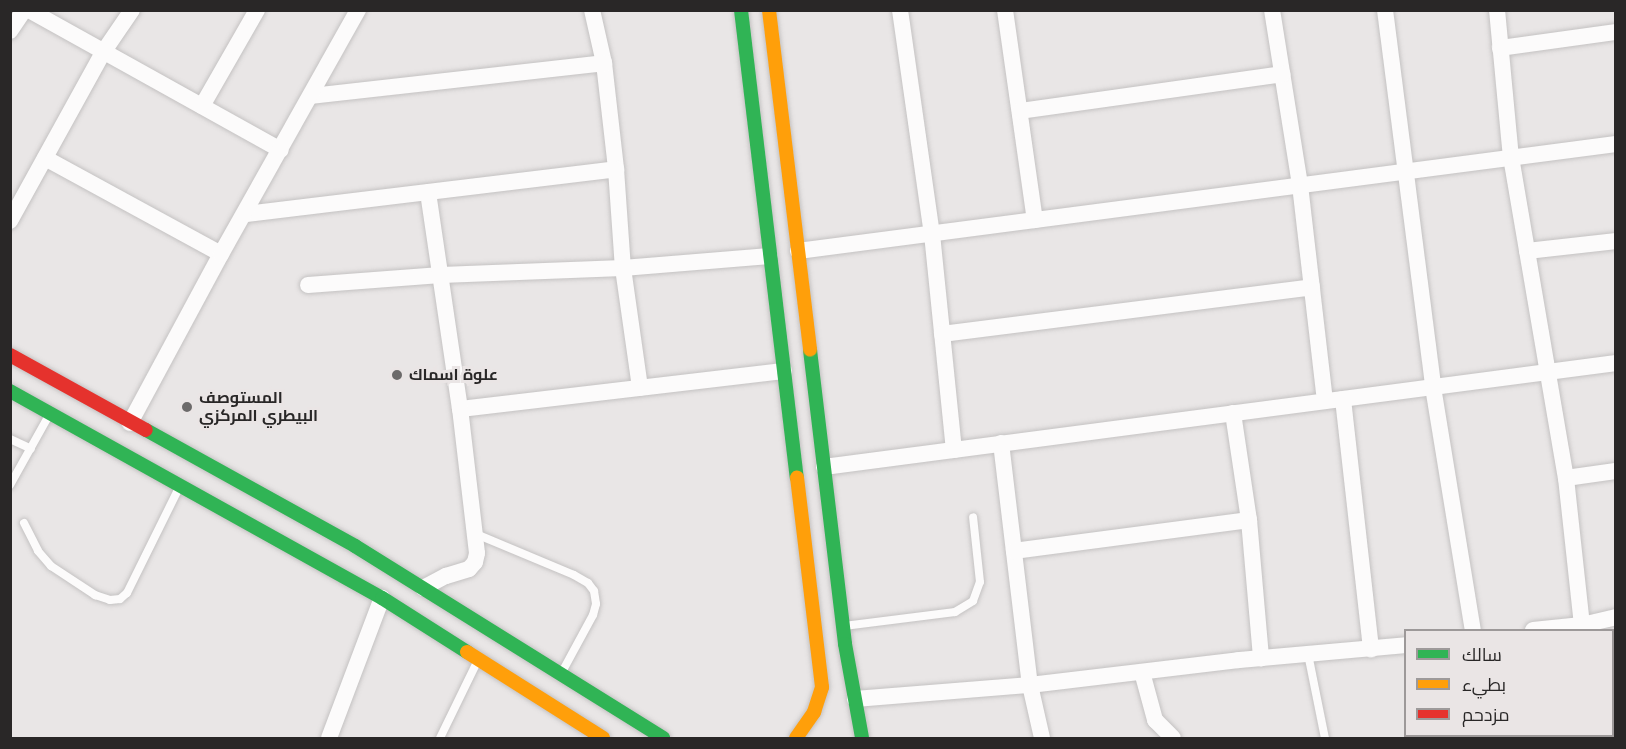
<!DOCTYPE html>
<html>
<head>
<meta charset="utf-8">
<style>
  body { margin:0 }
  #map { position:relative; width:1626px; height:749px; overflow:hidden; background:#e9e6e6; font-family:Arial,Cairo,sans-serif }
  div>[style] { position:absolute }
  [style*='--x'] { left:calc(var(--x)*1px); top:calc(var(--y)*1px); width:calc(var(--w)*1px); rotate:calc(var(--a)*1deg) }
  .roads { filter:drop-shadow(0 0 2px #c4c2c2) drop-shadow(0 0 2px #c4c2c2) }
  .lane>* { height:8px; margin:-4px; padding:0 4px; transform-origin:4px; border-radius:4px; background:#fcfbfb }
  .street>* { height:16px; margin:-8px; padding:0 8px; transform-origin:8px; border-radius:8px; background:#fcfbfb }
  .fast>* { height:14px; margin:-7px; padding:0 7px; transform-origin:7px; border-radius:7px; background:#30b455 }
  .slow>* { height:14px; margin:-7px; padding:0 7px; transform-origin:7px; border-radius:7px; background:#ff9f0a }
  .jam>* { height:14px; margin:-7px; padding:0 7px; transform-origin:7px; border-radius:7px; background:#e5322d }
  .dots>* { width:16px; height:16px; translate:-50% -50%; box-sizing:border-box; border:3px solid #eae5e5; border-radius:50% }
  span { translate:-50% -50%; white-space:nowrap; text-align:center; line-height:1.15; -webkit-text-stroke:6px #eae5e5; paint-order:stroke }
  .poi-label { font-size:16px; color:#292727; font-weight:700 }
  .left { translate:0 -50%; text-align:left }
  .frame { position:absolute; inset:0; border:12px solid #292727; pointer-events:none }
  .legend { position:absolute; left:1404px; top:629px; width:210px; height:108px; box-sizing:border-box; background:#eae5e5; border:2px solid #9d9999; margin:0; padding:8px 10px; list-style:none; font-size:18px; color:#292727 }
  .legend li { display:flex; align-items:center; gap:12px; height:30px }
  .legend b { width:30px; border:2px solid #9d9999 }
</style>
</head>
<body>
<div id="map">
  <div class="roads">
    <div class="lane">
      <div style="--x:10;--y:439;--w:23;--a:25"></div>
      <div style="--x:10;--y:485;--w:78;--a:-60.8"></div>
      <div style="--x:24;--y:523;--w:31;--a:63"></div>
      <div style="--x:38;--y:551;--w:20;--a:49"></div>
      <div style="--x:51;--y:566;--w:53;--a:33.4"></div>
      <div style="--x:95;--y:595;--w:16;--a:18"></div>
      <div style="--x:110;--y:600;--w:10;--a:-6"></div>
      <div style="--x:120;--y:599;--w:9;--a:-41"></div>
      <div style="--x:127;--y:593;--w:117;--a:-63.7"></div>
      <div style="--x:476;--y:534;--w:106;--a:22.7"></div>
      <div style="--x:574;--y:575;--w:16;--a:30"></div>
      <div style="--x:588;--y:583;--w:10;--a:53"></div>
      <div style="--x:594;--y:591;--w:13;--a:81"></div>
      <div style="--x:596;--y:604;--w:11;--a:105"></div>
      <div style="--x:593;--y:615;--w:65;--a:118.5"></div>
      <div style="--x:844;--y:626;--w:112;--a:-7.2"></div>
      <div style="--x:955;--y:612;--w:21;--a:-31"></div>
      <div style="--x:973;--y:601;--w:20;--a:-70"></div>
      <div style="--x:980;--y:582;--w:65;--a:-96.1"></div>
      <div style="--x:1308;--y:654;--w:86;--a:78.6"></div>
      <div style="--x:1612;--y:660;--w:4;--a:14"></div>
      <div style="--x:440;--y:738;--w:85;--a:-64"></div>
    </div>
    <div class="street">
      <div style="--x:29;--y:10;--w:288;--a:29.1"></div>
      <div style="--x:592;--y:10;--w:54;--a:77.2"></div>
      <div style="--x:604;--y:63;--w:107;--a:83.5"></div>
      <div style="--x:616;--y:169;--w:99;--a:86"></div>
      <div style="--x:623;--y:268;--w:121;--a:81.9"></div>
      <div style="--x:900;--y:10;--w:226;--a:81.9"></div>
      <div style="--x:932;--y:234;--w:217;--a:84.2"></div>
      <div style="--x:1005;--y:10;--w:212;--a:81.9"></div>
      <div style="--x:1272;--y:10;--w:177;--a:80.9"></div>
      <div style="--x:1300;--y:185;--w:217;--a:83.4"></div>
      <div style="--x:1385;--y:10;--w:380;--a:82.7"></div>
      <div style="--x:1433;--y:387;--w:246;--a:80.7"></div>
      <div style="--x:1497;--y:10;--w:148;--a:84.6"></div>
      <div style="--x:1511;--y:157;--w:326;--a:80.3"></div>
      <div style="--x:1566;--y:478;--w:148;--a:83.8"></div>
      <div style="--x:10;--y:31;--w:25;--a:-56"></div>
      <div style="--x:1500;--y:48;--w:117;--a:-7.9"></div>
      <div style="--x:311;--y:96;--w:295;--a:-6.4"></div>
      <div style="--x:202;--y:106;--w:111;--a:-60.2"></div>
      <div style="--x:1020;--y:111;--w:265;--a:-8"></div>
      <div style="--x:45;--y:158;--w:200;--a:28.6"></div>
      <div style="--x:246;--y:214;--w:373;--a:-6.9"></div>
      <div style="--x:10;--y:221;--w:194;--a:-61.1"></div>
      <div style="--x:104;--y:51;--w:50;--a:-55.7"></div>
      <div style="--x:798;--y:251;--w:825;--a:-7.45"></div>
      <div style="--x:1527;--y:251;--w:90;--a:-6.4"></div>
      <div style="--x:308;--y:285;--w:133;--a:-4.3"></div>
      <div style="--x:441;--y:275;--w:182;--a:-2.2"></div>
      <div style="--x:623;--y:268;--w:147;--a:-4.7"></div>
      <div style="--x:942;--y:334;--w:373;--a:-7.2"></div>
      <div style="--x:1343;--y:399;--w:252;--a:83.6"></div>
      <div style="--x:460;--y:409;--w:326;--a:-6.7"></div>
      <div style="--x:1233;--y:413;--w:108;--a:81.5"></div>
      <div style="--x:1249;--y:520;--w:139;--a:85"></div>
      <div style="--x:130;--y:423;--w:192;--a:-61.7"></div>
      <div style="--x:221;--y:254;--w:280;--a:-60.7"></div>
      <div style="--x:1001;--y:443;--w:244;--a:83.2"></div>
      <div style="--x:1030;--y:685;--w:54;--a:77.2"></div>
      <div style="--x:824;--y:467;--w:799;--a:-7.48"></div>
      <div style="--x:1566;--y:478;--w:50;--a:-8"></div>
      <div style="--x:1014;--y:551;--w:237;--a:-7.5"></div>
      <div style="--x:423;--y:588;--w:26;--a:-28"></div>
      <div style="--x:446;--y:576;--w:24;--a:-17"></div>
      <div style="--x:469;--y:569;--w:9;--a:-49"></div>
      <div style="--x:475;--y:562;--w:9;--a:-77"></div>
      <div style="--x:477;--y:553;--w:145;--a:-96.7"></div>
      <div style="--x:460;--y:409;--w:219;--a:-98.4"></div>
      <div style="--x:1533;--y:630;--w:49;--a:-5.8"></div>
      <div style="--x:1582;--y:625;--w:35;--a:-13"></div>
      <div style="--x:1142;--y:672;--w:50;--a:74.8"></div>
      <div style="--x:1155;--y:720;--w:25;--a:45"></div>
      <div style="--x:855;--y:699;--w:176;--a:-4.6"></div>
      <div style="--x:1030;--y:685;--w:210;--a:-6.8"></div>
      <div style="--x:1239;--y:660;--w:168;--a:-5.1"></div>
      <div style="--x:329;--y:738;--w:150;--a:-69.3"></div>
    </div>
    <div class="fast">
      <div style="--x:741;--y:10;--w:470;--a:83.2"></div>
      <div style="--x:810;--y:350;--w:296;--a:83.2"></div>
      <div style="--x:845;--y:644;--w:96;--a:79.7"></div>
      <div style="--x:10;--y:391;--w:426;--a:29.1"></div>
      <div style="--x:382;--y:598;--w:101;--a:32.4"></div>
      <div style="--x:146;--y:430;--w:239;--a:29"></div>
      <div style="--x:355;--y:546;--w:363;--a:31.9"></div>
    </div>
    <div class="slow">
      <div style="--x:769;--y:10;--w:342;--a:83.1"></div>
      <div style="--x:467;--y:652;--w:161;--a:32.3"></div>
      <div style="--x:796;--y:738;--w:32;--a:-55"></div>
      <div style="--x:814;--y:712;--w:26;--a:-72"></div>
      <div style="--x:822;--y:687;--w:211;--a:-96.8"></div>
    </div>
    <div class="jam">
      <div style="--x:10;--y:355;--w:155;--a:28.9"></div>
    </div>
  </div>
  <div class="dots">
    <div style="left:397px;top:375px;background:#6c6a6a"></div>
    <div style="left:187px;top:407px;background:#6c6a6a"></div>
  </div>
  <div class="poi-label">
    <span class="left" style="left:409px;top:375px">علوة اسماك</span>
    <span class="left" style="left:199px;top:407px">المستوصف<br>البيطري المركزي</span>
  </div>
  <div class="frame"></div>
  <ul class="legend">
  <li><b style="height:8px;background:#30b455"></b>سالك</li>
  <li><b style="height:8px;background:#ff9f0a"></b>بطيء</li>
  <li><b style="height:8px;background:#e5322d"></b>مزدحم</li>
  </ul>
</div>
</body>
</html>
